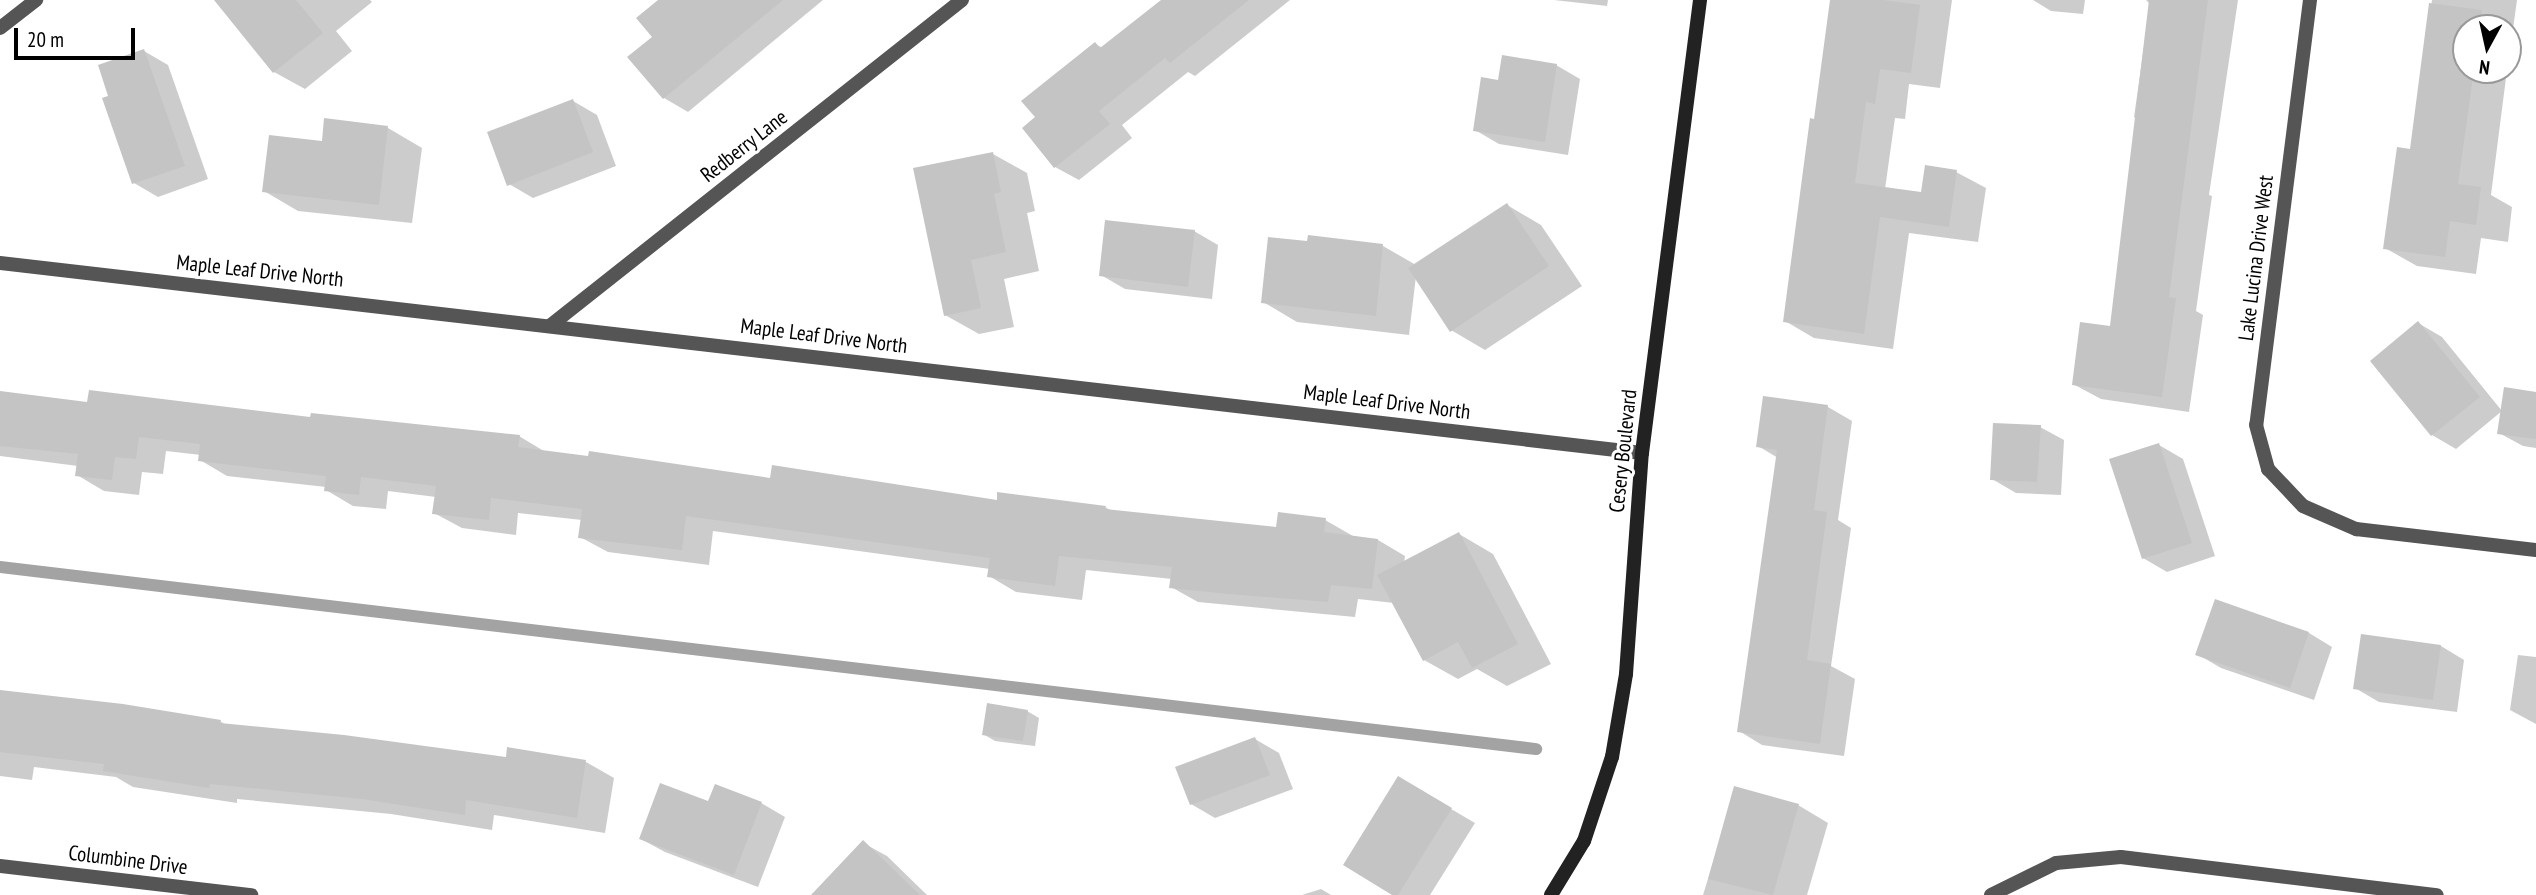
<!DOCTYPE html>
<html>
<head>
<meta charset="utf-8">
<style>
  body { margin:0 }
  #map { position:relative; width:2536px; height:895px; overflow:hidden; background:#fff; font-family:"PT Sans Narrow",sans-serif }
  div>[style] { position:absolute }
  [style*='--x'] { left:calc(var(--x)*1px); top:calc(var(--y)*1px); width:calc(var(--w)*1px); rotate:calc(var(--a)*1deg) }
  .shadow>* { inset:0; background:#0003 }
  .stream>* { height:12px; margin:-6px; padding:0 6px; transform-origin:6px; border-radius:6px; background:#a3a3a3 }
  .building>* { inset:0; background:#c4c4c4 }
  .street>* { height:14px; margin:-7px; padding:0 7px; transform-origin:7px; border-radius:7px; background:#555 }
  .secondary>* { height:14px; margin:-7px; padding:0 7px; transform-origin:7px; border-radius:7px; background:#222 }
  span { translate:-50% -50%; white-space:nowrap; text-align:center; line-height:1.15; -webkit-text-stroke:6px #fff; paint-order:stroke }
  .street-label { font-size:21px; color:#000 }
  .north { position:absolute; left:2452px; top:14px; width:70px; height:70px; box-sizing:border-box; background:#fff; border:2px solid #999; border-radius:50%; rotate:188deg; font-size:19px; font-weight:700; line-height:28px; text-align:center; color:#000 }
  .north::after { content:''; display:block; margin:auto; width:24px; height:32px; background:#000; clip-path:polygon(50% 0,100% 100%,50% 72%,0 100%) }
  .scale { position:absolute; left:14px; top:28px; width:121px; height:32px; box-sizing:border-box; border:4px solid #000; border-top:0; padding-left:9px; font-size:21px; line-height:24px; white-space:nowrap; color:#000; -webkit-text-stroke:5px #fff; paint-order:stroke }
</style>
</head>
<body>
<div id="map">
  <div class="shadow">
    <div style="clip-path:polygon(228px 0,370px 0,372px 2px,336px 31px,352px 51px,305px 89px,274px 72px)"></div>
    <div style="clip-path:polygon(661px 0,823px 0,688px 112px,664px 98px,654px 37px)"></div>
    <div style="clip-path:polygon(1164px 0,1290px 0,1195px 76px,1188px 72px,1122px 125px,1132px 138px,1079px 180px,1055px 167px,1037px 117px,1095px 44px,1103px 48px)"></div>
    <div style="clip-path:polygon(1554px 0,1608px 0,1607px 6px)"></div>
    <div style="clip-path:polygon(1833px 0,1952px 0,1940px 88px,1909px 84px,1905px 119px,1895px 118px,1885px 189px,1923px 194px,1956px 172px,1986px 188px,1978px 242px,1909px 233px,1893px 349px,1814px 338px,1785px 321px)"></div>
    <div style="clip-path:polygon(2033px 0,2085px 0,2083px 14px,2051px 11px)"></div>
    <div style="clip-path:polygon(2146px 0,2238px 0,2209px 195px,2212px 196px,2196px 311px,2203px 315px,2189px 412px,2101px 399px,2073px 384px,2111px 328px,2138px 119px,2134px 117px,2150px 4px)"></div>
    <div style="clip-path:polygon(2432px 0,2517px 0,2508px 65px,2508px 28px,2466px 28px,2466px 70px,2507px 70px,2491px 195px,2512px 207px,2508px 242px,2481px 238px,2476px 274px,2417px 266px,2385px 248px,2411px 151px)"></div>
    <div style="clip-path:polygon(144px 51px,168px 65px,208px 179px,158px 197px,134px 183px,111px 97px)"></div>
    <div style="clip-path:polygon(1556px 65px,1580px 79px,1568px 155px,1499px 144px,1475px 130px,1500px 82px)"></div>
    <div style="clip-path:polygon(573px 101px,597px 115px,616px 166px,533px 198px,509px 184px)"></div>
    <div style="clip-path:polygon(326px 120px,388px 128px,422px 148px,412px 223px,298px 211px,264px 191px,323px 143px)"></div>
    <div style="clip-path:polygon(993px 154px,1027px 173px,1035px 211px,1027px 213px,1039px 271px,1004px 279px,1014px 327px,979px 334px,945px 315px)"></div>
    <div style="clip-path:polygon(1507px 205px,1541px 225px,1582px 286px,1485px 350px,1451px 330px,1416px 276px,1409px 335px,1297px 322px,1263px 302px,1383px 246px,1416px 265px)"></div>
    <div style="clip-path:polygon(1194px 231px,1218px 245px,1212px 299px,1125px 289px,1101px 275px)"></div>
    <div style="clip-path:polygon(2418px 323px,2442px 337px,2502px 411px,2536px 394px,2536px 448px,2523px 446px,2499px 433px,2502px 411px,2456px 449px,2432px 435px,2372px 361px)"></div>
    <div style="clip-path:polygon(0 393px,89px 404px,519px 436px,547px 453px,772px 480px,998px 502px,1105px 507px,1112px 511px,1278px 529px,1325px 520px,1353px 536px,1378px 540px,1405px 556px,1404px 563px,1459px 534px,1493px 554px,1551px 664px,1507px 686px,1477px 669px,1458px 679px,1424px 660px,1394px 603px,1358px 599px,1355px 617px,1198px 602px,1171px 587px,1172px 579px,1086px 570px,1082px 600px,1016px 592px,989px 576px,990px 569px,713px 531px,709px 565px,608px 552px,580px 537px,582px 520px,518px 513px,516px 535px,462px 528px,434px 513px,436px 497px,388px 491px,386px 509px,353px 506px,326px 490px,326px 487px,227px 476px,200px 460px,201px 455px,166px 451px,163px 474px,142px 472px,139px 495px,104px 491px,77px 475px,78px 466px,0 456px)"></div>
    <div style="clip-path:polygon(1765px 398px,1828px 407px,1852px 421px,1838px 520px,1851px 528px,1831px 666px,1855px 679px,1844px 756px,1762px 745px,1739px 731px,1778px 458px,1758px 446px)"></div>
    <div style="clip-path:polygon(2040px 427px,2064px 440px,2061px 495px,2016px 493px,1992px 479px)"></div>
    <div style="clip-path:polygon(2159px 445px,2183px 459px,2215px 556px,2167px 572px,2143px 558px)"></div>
    <div style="clip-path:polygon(2216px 601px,2309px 633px,2332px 647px,2314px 700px,2221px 668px,2197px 654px)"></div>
    <div style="clip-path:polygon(2441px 646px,2464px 660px,2457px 712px,2379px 702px,2355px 688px)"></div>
    <div style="clip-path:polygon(2518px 655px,2536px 657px,2536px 724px,2510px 710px)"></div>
    <div style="clip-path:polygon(0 691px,220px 721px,227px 726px,507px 759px,509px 749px,586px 762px,614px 778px,605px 833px,494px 815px,492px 830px,391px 814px,237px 799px,237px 803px,133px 787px,116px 777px,34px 767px,32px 780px,0 776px)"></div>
    <div style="clip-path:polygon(1027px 711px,1039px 718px,1035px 746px,995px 741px,983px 734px)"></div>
    <div style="clip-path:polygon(1255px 739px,1279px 753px,1293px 789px,1215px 818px,1191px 804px)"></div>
    <div style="clip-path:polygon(1736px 788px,1798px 805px,1828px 823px,1807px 895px,1703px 895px)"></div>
    <div style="clip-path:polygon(1422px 792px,1475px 823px,1430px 895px,1395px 895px)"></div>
    <div style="clip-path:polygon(709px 803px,761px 803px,785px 817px,758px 887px,665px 852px,641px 839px)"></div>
    <div style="clip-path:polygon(863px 843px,887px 856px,927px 895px,813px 895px)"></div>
    <div style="clip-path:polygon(1321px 889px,1331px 895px,1302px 895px)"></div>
  </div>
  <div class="stream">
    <div style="--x:0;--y:567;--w:1547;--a:6.76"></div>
  </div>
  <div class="building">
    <div style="clip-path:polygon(214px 0,296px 0,323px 33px,273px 73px)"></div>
    <div style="clip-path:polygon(658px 0,783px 0,663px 99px,627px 57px,652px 37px,636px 18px)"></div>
    <div style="clip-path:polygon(1161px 0,1249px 0,1170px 63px,1165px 58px,1099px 111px,1110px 124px,1054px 168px,1022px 128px,1035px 117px,1021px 101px,1095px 42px,1100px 48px)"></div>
    <div style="clip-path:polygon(1830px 0,1883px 0,1920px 5px,1911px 73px,1880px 69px,1875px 104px,1866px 102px,1855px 183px,1921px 192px,1925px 165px,1957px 170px,1949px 227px,1880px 217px,1864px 334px,1783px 322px,1810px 118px,1814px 119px)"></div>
    <div style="clip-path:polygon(2149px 0,2208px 0,2169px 297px,2176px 298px,2162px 397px,2072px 385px,2080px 322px,2110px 326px)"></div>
    <div style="clip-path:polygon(2429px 3px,2482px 10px,2479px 28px,2466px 28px,2466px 70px,2474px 70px,2458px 184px,2481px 187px,2476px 225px,2450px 221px,2445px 257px,2383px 249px,2397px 147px,2410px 149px)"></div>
    <div style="clip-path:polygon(144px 49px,185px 166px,132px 184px,102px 98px,108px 96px,98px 65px)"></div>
    <div style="clip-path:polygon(1502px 55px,1557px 64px,1545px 142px,1473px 131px,1481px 77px,1498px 80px)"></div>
    <div style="clip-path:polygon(573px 99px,593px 152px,507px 186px,487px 132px)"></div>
    <div style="clip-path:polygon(324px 118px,388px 126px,379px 205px,262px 192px,269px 135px,322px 141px)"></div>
    <div style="clip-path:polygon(993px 152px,1001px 192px,994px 194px,1006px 252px,971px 260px,981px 308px,944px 316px,913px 168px)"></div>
    <div style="clip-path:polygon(1507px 203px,1549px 266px,1450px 332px,1408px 268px)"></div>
    <div style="clip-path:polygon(1105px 220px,1195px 230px,1188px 287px,1099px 276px)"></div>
    <div style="clip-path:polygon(1308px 235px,1383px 244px,1376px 316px,1261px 303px,1268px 237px,1307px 241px)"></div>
    <div style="clip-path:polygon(2418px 321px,2480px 397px,2431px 436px,2370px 361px)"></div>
    <div style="clip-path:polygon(2504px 387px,2536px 392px,2536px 439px,2497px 434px)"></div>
    <div style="clip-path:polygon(89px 390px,310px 417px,311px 413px,520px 435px,518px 447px,588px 456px,589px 451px,770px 478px,772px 465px,997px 500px,997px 492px,1106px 506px,1105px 509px,1276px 527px,1278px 512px,1326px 518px,1324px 532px,1378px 539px,1372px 589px,1331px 585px,1328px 602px,1229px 594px,1169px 588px,1172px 567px,1059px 556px,1055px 586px,987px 577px,990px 558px,686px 516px,682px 550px,578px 538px,582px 509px,491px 498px,489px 520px,432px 514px,436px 486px,361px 477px,359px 495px,324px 491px,326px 476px,198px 461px,200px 444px,139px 437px,136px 459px,115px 457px,112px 480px,75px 476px,78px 454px,0 446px,0 391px,87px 402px)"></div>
    <div style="clip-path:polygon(1763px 396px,1828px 405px,1814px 510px,1827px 512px,1807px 660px,1831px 664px,1820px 744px,1737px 732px,1777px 450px,1756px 447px)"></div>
    <div style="clip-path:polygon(1993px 423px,2041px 425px,2037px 482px,1990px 480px)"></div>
    <div style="clip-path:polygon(2159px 443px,2192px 543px,2142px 559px,2109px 459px)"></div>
    <div style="clip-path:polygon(1459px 532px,1518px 644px,1472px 668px,1458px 642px,1423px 661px,1377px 575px)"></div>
    <div style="clip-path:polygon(2215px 599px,2309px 632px,2290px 688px,2195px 655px)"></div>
    <div style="clip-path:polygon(2361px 634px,2441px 645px,2433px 700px,2353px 689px)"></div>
    <div style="clip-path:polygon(0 690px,123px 704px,221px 720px,220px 723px,344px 735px,506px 757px,507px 747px,586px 760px,577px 818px,466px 800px,465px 815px,362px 799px,210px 784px,209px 788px,103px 771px,104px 764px,0 752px)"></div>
    <div style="clip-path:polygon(987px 703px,1028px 710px,1023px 741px,982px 735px)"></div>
    <div style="clip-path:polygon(1255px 737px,1270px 775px,1190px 805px,1175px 767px)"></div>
    <div style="clip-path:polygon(1398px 776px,1452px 808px,1398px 895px,1392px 895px,1343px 865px)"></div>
    <div style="clip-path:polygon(660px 783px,708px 801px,715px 784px,762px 802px,734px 875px,639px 839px)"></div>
    <div style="clip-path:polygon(1734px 786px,1799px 804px,1773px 895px,1708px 879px)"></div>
    <div style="clip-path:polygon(863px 840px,920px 895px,811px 895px)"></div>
  </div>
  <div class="street">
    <div style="--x:2310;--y:0;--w:428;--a:97.2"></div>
    <div style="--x:2256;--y:425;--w:46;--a:74.7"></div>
    <div style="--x:2268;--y:469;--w:51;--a:46.6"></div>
    <div style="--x:2303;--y:506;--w:58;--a:23.5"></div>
    <div style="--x:2356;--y:529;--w:181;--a:6.7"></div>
    <div style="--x:0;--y:28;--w:46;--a:-37.9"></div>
    <div style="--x:0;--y:263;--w:1653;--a:6.6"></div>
    <div style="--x:551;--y:325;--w:524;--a:-38.34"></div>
    <div style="--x:0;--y:866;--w:253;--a:6.6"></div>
    <div style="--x:1991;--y:895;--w:72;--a:-26.2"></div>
    <div style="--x:2056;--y:863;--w:65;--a:-5.3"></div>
    <div style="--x:2121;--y:857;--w:318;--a:6.9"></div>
  </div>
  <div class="secondary">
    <div style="--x:1551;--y:895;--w:63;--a:-58.6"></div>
    <div style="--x:1584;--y:841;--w:89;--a:-71.6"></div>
    <div style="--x:1612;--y:757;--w:84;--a:-80.4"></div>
    <div style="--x:1626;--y:674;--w:222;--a:-85.9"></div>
    <div style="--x:1642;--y:453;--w:457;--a:-82.7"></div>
  </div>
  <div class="street-label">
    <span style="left:744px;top:146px;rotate:-38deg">Redberry Lane</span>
    <span style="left:2256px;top:258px;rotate:-83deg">Lake Lucina Drive West</span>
    <span style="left:260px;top:271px;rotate:6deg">Maple Leaf Drive North</span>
    <span style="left:824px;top:336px;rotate:7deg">Maple Leaf Drive North</span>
    <span style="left:1387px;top:402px;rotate:7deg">Maple Leaf Drive North</span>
    <span style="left:1623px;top:451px;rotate:-84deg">Cesery Boulevard</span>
    <span style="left:128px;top:860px;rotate:7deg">Columbine Drive</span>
  </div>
  <div class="north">N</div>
  <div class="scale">20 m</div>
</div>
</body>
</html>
